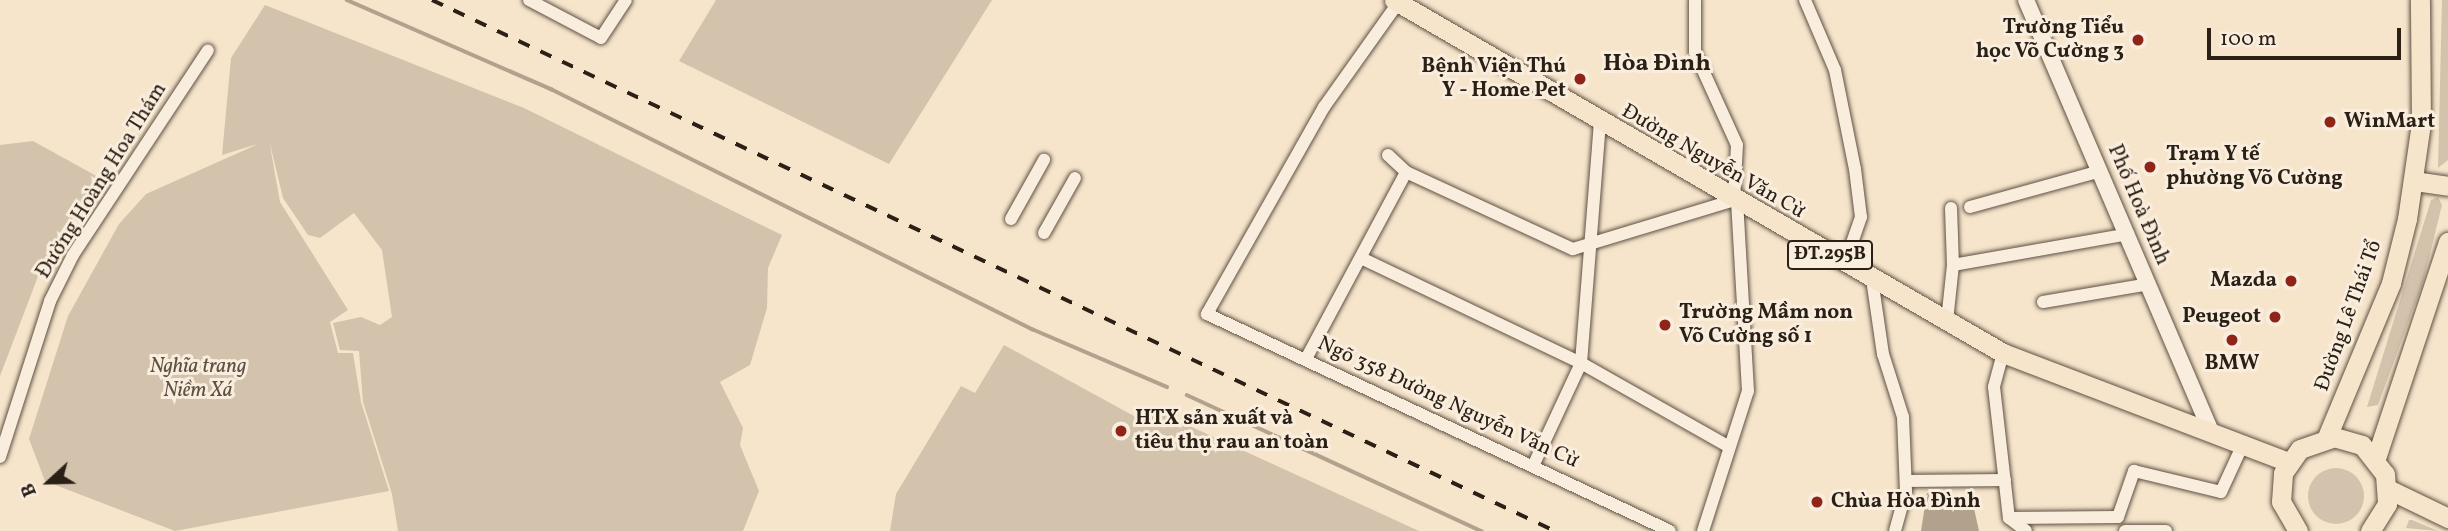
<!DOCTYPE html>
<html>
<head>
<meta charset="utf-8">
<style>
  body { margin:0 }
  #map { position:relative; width:2448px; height:531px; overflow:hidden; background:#f6e4cb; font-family:Vollkorn,serif }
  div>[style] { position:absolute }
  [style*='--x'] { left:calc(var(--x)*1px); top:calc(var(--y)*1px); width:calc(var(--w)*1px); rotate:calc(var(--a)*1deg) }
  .green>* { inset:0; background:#d3c3ac }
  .round { border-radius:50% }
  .water>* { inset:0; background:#b1a18d }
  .stream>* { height:3.5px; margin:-1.75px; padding:0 1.75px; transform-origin:1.75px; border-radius:1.75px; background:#b1a18d }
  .roads { filter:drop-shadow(0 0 2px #5e5143) drop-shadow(0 0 2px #5e5143) }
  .minor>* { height:12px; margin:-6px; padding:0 6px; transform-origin:6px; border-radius:6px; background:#f9eddd }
  .tertiary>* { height:16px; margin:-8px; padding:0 8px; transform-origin:8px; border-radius:8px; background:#f9eddd }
  .primary>* { height:19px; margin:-9.5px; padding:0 9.5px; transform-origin:9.5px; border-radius:9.5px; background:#f6e4cb }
  .rail>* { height:3.5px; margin-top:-1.75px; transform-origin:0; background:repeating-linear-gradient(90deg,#2b2016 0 12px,transparent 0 24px) }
  .dots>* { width:19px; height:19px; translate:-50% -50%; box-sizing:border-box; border:4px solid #f9eddd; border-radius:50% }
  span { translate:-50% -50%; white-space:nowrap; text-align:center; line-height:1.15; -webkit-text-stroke:6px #f9eddd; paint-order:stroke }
  .shield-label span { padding:2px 5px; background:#f9eddd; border:2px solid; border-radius:5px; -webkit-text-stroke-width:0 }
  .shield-label { font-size:19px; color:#2b2016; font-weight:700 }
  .poi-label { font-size:21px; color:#2b2016; font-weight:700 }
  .right { translate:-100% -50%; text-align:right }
  .left { translate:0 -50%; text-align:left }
  .street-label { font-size:21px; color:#2b2016 }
  .park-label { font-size:21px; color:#5d5143; font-style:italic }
  .quarter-label { font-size:24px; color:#2b2016; font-weight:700 }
  .north { position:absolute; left:14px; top:447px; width:70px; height:70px; -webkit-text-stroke:5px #f9eddd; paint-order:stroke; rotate:248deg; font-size:19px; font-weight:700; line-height:28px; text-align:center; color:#2b2016 }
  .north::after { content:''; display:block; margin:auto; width:24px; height:32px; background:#2b2016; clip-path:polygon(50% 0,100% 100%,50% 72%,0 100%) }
  .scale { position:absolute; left:2207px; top:28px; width:194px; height:32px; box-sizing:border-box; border:4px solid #2b2016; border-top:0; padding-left:9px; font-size:21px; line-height:24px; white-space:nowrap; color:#2b2016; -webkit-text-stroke:5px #f9eddd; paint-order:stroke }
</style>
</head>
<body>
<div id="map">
  <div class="green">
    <div style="clip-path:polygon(716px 0,992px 0,889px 164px,679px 61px)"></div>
    <div style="clip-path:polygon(2442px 0,2448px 0,2448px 160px,2438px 168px)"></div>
    <div style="clip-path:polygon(265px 5px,524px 108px,782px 235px,768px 268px,767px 308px,750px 365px,720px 382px,743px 428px,740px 445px,759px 491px,743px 531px,398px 531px,392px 494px,363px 402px,359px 351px,340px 350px,333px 323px,361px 317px,380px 325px,392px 317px,382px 250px,354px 213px,320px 238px,308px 235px,283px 198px,269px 140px,280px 202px,348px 310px,330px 322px,338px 353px,353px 353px,361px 402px,389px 491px,175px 531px,45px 481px,29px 439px,68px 316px,119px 224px,146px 194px,258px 144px,222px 155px,231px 58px)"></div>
    <div style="clip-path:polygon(33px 141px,100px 178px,45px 258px,0 376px,0 145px)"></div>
    <div style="clip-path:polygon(2438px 197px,2442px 205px,2423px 282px,2378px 405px,2367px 407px,2431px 200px)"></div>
    <div style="clip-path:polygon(1004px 345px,1143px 421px,1159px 412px,1419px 531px,890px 531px,896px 494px,961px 386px,975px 393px)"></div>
    <div class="round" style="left:2308px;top:468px;width:56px;height:56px"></div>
    <div style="clip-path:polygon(2409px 520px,2412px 520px,2438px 531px,2406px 528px)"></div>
  </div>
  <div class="water">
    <div style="clip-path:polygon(1927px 493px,1957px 495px,1973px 504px,1979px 531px,1921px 531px)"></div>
  </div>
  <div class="stream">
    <div style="--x:347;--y:0;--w:223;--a:23.6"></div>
    <div style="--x:551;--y:89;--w:538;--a:26.52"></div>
    <div style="--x:1032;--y:329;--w:147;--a:23.2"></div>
    <div style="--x:1187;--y:395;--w:325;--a:24.8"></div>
  </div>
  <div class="roads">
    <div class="minor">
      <div style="--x:529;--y:0;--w:81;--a:27.8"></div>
      <div style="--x:601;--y:38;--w:45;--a:-56.7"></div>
      <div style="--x:1805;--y:0;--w:76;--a:66.8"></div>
      <div style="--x:1835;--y:70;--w:101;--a:78.6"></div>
      <div style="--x:1855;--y:169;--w:48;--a:82.9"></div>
      <div style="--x:1861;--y:217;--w:49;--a:109.2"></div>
      <div style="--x:1398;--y:3;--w:128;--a:125.4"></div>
      <div style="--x:1324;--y:107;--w:238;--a:119.5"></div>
      <div style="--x:1207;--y:314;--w:511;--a:25.11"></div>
      <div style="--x:1388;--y:155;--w:25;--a:43"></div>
      <div style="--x:1406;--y:172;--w:184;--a:24.8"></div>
      <div style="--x:1573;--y:249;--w:168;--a:-16.9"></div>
      <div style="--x:1734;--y:200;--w:55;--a:-86.9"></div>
      <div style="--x:1737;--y:145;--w:101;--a:-114.5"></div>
      <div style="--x:1695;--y:53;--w:53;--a:-90"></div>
      <div style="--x:1970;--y:207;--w:136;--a:-15.4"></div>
      <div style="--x:1951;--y:208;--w:57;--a:88"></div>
      <div style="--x:1011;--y:219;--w:68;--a:-60.8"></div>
      <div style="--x:1044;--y:233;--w:63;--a:-60.6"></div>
      <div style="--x:1361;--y:258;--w:244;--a:25.5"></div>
      <div style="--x:1581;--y:363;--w:167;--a:29.5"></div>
      <div style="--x:1872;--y:279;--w:76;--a:81.7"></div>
      <div style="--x:1883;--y:354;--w:66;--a:72.4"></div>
      <div style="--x:1903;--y:417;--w:74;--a:87.7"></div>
      <div style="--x:1906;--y:491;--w:41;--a:105.4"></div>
      <div style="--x:2043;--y:302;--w:108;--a:-9.6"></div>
      <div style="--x:1947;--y:321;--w:56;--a:-83.9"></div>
      <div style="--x:1953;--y:265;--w:178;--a:-10"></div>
      <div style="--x:2003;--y:353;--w:35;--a:105"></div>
      <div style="--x:1994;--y:387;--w:132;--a:83.5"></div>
      <div style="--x:2009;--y:518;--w:21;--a:37"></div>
      <div style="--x:1307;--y:357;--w:210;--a:-61.8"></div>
      <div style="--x:0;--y:457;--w:164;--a:-72.2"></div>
      <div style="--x:50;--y:301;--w:51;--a:-63.4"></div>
      <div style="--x:73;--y:255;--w:245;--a:-56.6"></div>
      <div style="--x:1534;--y:464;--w:111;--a:-65"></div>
      <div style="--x:1581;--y:363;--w:241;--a:-85.5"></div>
      <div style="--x:1906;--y:481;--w:99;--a:-0.6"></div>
      <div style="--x:2009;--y:518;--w:109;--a:-0.5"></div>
      <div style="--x:2118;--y:517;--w:49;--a:-70.8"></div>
      <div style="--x:2134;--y:471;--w:89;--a:13.6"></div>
      <div style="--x:2221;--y:492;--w:55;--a:-65.3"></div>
      <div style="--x:1703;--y:531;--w:147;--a:-72.2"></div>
      <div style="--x:1748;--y:391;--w:189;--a:-93.3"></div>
      <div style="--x:2125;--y:531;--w:41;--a:0"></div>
    </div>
    <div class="tertiary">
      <div style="--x:2026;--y:0;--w:465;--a:66.8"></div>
    </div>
    <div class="primary">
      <div style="--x:1394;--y:0;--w:704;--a:30.1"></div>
      <div style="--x:2003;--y:353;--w:306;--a:20.9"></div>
      <div style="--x:2414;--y:181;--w:34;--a:8"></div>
      <div style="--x:2327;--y:437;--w:167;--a:-67.4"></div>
      <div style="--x:2391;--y:283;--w:66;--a:-76"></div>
      <div style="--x:2407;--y:219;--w:97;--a:-81.7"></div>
      <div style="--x:2421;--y:123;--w:123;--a:-90.5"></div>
      <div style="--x:2376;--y:458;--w:228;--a:-71.6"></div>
      <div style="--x:2388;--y:489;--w:67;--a:25.8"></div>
      <div style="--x:2298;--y:531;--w:34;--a:-120"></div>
      <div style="--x:2281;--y:502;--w:29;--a:-86"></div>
      <div style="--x:2283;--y:473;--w:29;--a:-55"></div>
      <div style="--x:2300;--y:449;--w:36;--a:-19"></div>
      <div style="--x:2334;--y:437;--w:29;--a:16"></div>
      <div style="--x:2362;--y:445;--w:37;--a:52"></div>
      <div style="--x:2385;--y:474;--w:30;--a:86"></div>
      <div style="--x:2387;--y:504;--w:32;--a:122"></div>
    </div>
  </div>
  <div class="rail">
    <div style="--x:432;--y:0;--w:1242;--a:25.31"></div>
  </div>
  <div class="dots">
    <div style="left:2138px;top:40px;background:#8f2418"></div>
    <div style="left:1580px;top:79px;background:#8f2418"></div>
    <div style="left:2330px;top:122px;background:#8f2418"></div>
    <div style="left:2150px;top:167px;background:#8f2418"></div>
    <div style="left:2291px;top:281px;background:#8f2418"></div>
    <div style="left:2275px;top:317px;background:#8f2418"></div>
    <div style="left:1665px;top:325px;background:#8f2418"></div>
    <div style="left:2232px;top:340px;background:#8f2418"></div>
    <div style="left:1121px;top:431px;background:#8f2418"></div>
    <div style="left:1817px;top:502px;background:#8f2418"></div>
  </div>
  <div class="shield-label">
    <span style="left:1830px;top:255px">ĐT.295B</span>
  </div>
  <div class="poi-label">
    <span class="right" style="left:2124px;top:40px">Trường Tiểu<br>học Võ Cường 3</span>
    <span class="right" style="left:1566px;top:79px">Bệnh Viện Thú<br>Y - Home Pet</span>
    <span class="left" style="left:2344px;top:122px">WinMart</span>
    <span class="left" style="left:2166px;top:167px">Trạm Y tế<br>phường Võ Cường</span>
    <span class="right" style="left:2277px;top:281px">Mazda</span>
    <span class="left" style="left:1679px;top:325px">Trường Mầm non<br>Võ Cường số 1</span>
    <span class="right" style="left:2261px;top:317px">Peugeot</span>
    <span style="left:2232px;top:364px">BMW</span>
    <span class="left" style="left:1135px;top:431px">HTX sản xuất và<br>tiêu thụ rau an toàn</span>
    <span class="left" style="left:1831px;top:502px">Chùa Hòa Đình</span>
  </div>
  <div class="street-label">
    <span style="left:1713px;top:162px;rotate:30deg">Đường Nguyễn Văn Cừ</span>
    <span style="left:102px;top:181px;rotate:-58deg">Đường Hoàng Hoa Thám</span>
    <span style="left:2138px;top:205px;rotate:67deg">Phố Hoà Đình</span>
    <span style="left:2349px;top:316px;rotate:-70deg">Đường Lê Thái Tổ</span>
    <span style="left:1448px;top:403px;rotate:25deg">Ngõ 358 Đường Nguyễn Văn Cừ</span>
  </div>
  <div class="park-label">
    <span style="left:198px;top:379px">Nghĩa trang<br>Niềm Xá</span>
  </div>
  <div class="quarter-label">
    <span style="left:1657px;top:65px">Hòa Đình</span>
  </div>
  <div class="north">B</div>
  <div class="scale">100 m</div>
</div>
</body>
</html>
